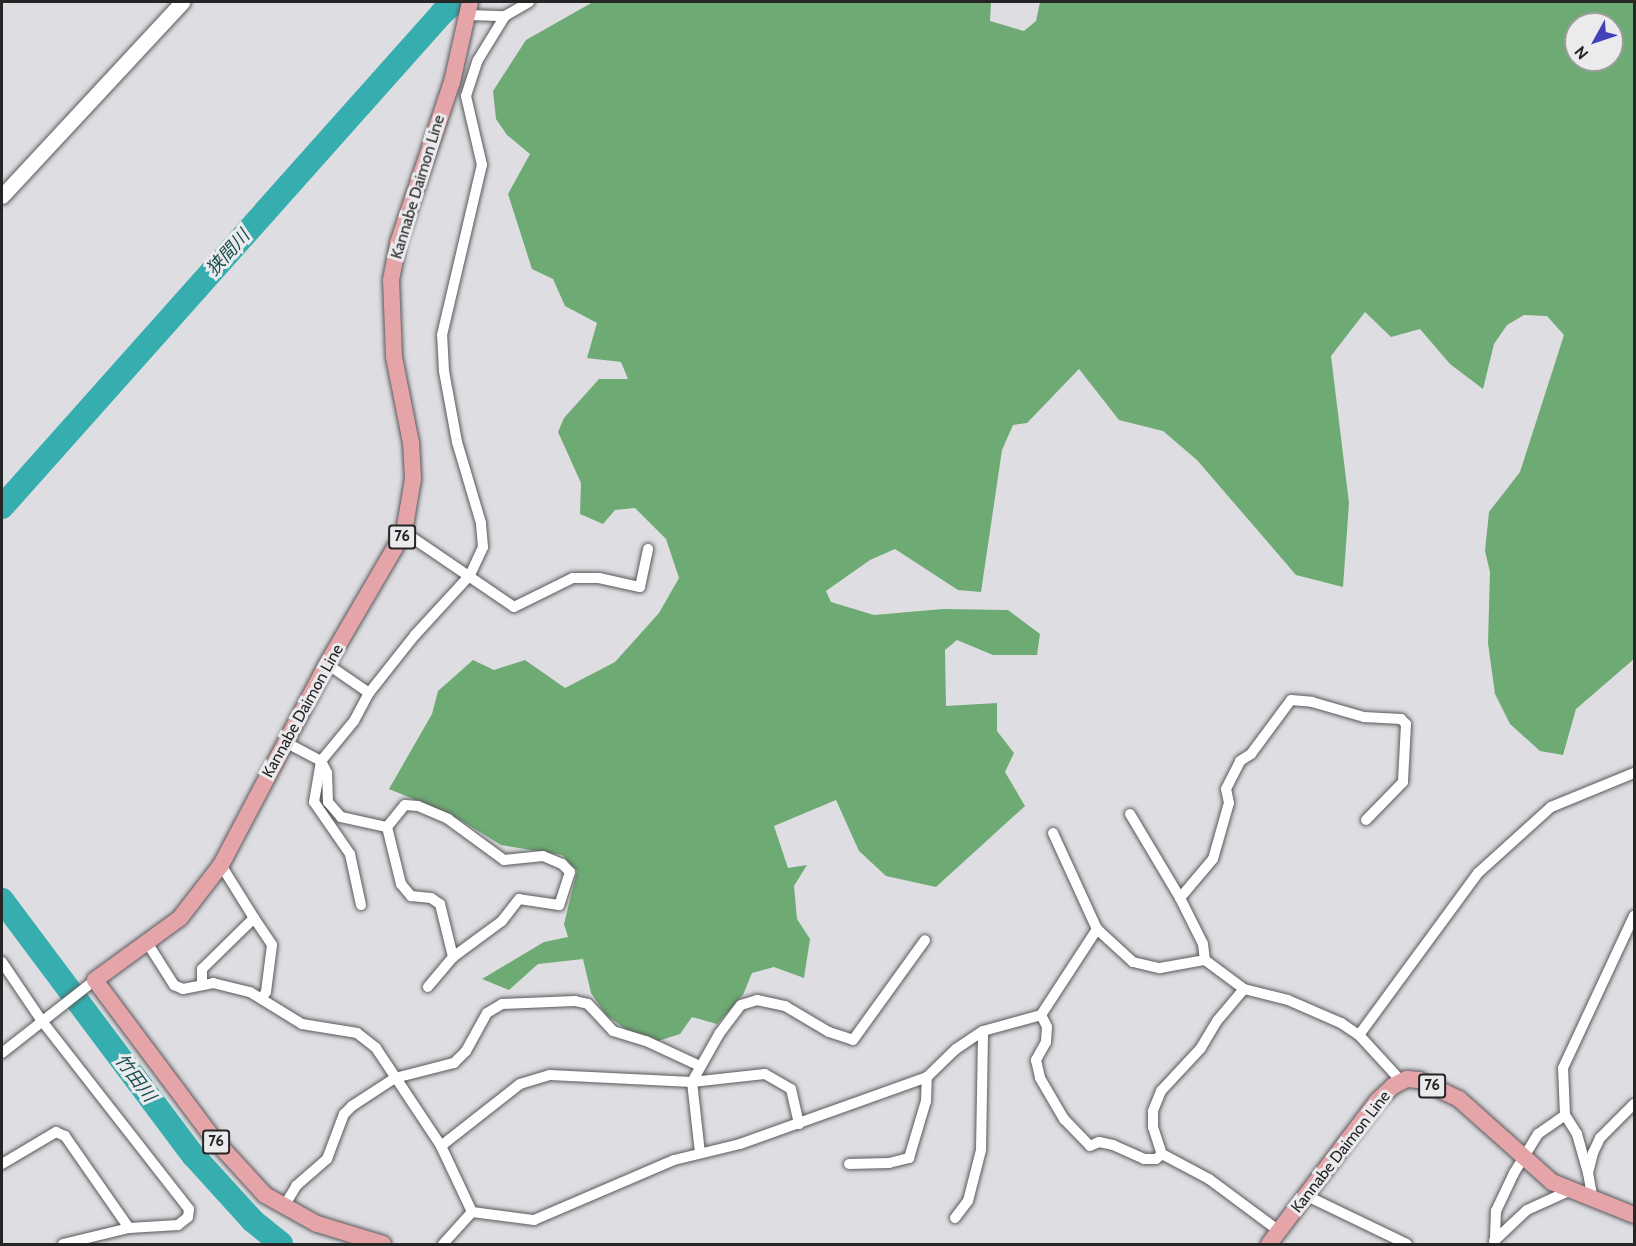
<!DOCTYPE html>
<html>
<head>
<meta charset="utf-8">
<style>
  body { margin:0 }
  #map { position:relative; width:1636px; height:1246px; overflow:hidden; background:#dedde1; font-family:Cabin,"Noto Sans JP",sans-serif }
  div>[style] { position:absolute }
  [style*='--x'] { left:calc(var(--x)*1px); top:calc(var(--y)*1px); width:calc(var(--w)*1px); rotate:calc(var(--a)*1deg) }
  .forest>* { inset:0; background:#6eab74 }
  .river>* { height:24px; margin:-12px; padding:0 12px; transform-origin:12px; border-radius:12px; background:#36aeaf }
  .roads { filter:drop-shadow(0 0 2px #59595c) drop-shadow(0 0 2px #59595c) }
  .street>* { height:10px; margin:-5px; padding:0 5px; transform-origin:5px; border-radius:5px; background:#fff }
  .secondary>* { height:15px; margin:-7.5px; padding:0 7.5px; transform-origin:7.5px; border-radius:7.5px; background:#fff }
  .primary>* { height:16px; margin:-8px; padding:0 8px; transform-origin:8px; border-radius:8px; background:#e4a4a8 }
  span { translate:-50% -50%; white-space:nowrap; text-align:center; line-height:1.15; -webkit-text-stroke:6px #ebebee; paint-order:stroke }
  .shield-label span { padding:2px 4px; background:#ebebee; border:2px solid; border-radius:4px; -webkit-text-stroke-width:0 }
  .shield-label { font-size:15px; color:#252526; font-weight:700 }
  .street-label { font-size:16px; color:#252526 }
  .water-label { font-size:18px; color:#1a4d4e; font-style:italic }
  .frame { position:absolute; inset:0; border:3px solid #252526; pointer-events:none }
  .north { position:absolute; left:1564px; top:12px; width:60px; height:60px; box-sizing:border-box; background:#ebebee; border:2px solid #9c9c9e; border-radius:50%; rotate:230deg; font-size:16px; font-weight:700; line-height:24px; text-align:center; color:#252526 }
  .north::after { content:''; display:block; margin:auto; width:21px; height:27px; background:#4241b7; clip-path:polygon(50% 0,100% 100%,50% 72%,0 100%) }
</style>
</head>
<body>
<div id="map">
  <div class="forest">
    <div style="clip-path:polygon(evenodd,593px 2px,991px 2px,990px 21px,1024px 31px,1036px 21px,1040px 2px,1634px 2px,1634px 659px,1576px 709px,1563px 755px,1540px 751px,1510px 724px,1495px 694px,1488px 643px,1490px 572px,1485px 551px,1489px 512px,1520px 472px,1564px 335px,1547px 316px,1524px 315px,1507px 325px,1494px 344px,1483px 389px,1450px 364px,1420px 329px,1391px 337px,1365px 312px,1331px 356px,1349px 503px,1343px 587px,1296px 575px,1197px 460px,1163px 431px,1119px 420px,1079px 369px,1027px 423px,1013px 425px,1002px 450px,981px 592px,958px 590px,895px 549px,870px 560px,826px 591px,831px 602px,874px 615px,943px 609px,1008px 610px,1040px 634px,1037px 655px,993px 655px,957px 640px,945px 650px,946px 706px,997px 703px,997px 731px,1014px 753px,1005px 772px,1025px 806px,936px 887px,886px 876px,859px 851px,836px 800px,774px 826px,788px 868px,807px 865px,794px 886px,797px 919px,810px 939px,804px 978px,774px 967px,752px 973px,743px 995px,717px 1024px,692px 1017px,680px 1034px,655px 1042px,630px 1032px,606px 1015px,591px 993px,583px 959px,538px 964px,509px 990px,482px 979px,544px 942px,568px 937px,564px 924px,577px 871px,562px 855px,501px 845px,452px 815px,389px 789px,432px 714px,438px 691px,473px 660px,494px 670px,525px 660px,565px 688px,615px 662px,659px 613px,679px 578px,666px 539px,635px 508px,615px 510px,603px 524px,580px 514px,581px 483px,558px 432px,564px 418px,599px 379px,628px 379px,621px 362px,587px 358px,597px 323px,565px 306px,553px 279px,532px 269px,508px 194px,530px 154px,507px 135px,496px 119px,493px 91px,526px 40px,593px 2px,1576px 24px,1612px 24px,1612px 60px,1576px 60px,1576px 24px)"></div>
  </div>
  <div class="river">
    <div style="--x:2;--y:507;--w:663;--a:-48.3"></div>
    <div style="--x:443;--y:12;--w:16;--a:-38"></div>
    <div style="--x:2;--y:900;--w:319;--a:53.2"></div>
    <div style="--x:193;--y:1155;--w:89;--a:47.7"></div>
    <div style="--x:253;--y:1221;--w:36;--a:39"></div>
  </div>
  <div class="roads">
    <div class="street">
      <div style="--x:469;--y:15;--w:36;--a:2"></div>
      <div style="--x:505;--y:16;--w:28;--a:-30"></div>
      <div style="--x:404;--y:532;--w:133;--a:34.3"></div>
      <div style="--x:514;--y:607;--w:66;--a:-26.2"></div>
      <div style="--x:573;--y:578;--w:26;--a:0"></div>
      <div style="--x:599;--y:578;--w:42;--a:12.4"></div>
      <div style="--x:640;--y:587;--w:39;--a:-78"></div>
      <div style="--x:327;--y:664;--w:51;--a:34.6"></div>
      <div style="--x:285;--y:742;--w:41;--a:27.8"></div>
      <div style="--x:321;--y:761;--w:13;--a:63"></div>
      <div style="--x:327;--y:773;--w:29;--a:88"></div>
      <div style="--x:328;--y:802;--w:20;--a:49"></div>
      <div style="--x:341;--y:817;--w:47;--a:12.3"></div>
      <div style="--x:387;--y:827;--w:59;--a:76.2"></div>
      <div style="--x:401;--y:884;--w:16;--a:50"></div>
      <div style="--x:411;--y:896;--w:20;--a:6"></div>
      <div style="--x:431;--y:898;--w:11;--a:34"></div>
      <div style="--x:440;--y:904;--w:55;--a:76.2"></div>
      <div style="--x:1130;--y:814;--w:98;--a:59.2"></div>
      <div style="--x:1180;--y:898;--w:51;--a:63.4"></div>
      <div style="--x:1203;--y:944;--w:16;--a:83"></div>
      <div style="--x:387;--y:827;--w:28;--a:-51"></div>
      <div style="--x:405;--y:805;--w:13;--a:4"></div>
      <div style="--x:418;--y:806;--w:33;--a:23"></div>
      <div style="--x:448;--y:819;--w:69;--a:36.2"></div>
      <div style="--x:504;--y:860;--w:39;--a:-6"></div>
      <div style="--x:543;--y:856;--w:21;--a:23"></div>
      <div style="--x:562;--y:864;--w:11;--a:45"></div>
      <div style="--x:570;--y:872;--w:35;--a:108"></div>
      <div style="--x:559;--y:905;--w:40;--a:-171.5"></div>
      <div style="--x:519;--y:899;--w:28;--a:128"></div>
      <div style="--x:502;--y:921;--w:61;--a:143.7"></div>
      <div style="--x:453;--y:957;--w:39;--a:130"></div>
      <div style="--x:1053;--y:833;--w:106;--a:65.4"></div>
      <div style="--x:1097;--y:929;--w:49;--a:42.5"></div>
      <div style="--x:1133;--y:962;--w:28;--a:13"></div>
      <div style="--x:1160;--y:968;--w:46;--a:-10.1"></div>
      <div style="--x:1205;--y:960;--w:49;--a:36.6"></div>
      <div style="--x:1244;--y:989;--w:45;--a:14"></div>
      <div style="--x:1288;--y:1000;--w:58;--a:23.5"></div>
      <div style="--x:1341;--y:1023;--w:22;--a:34"></div>
      <div style="--x:1359;--y:1035;--w:64;--a:47.5"></div>
      <div style="--x:1180;--y:898;--w:51;--a:-49.8"></div>
      <div style="--x:1213;--y:859;--w:58;--a:-74.1"></div>
      <div style="--x:1229;--y:803;--w:14;--a:-102"></div>
      <div style="--x:1226;--y:789;--w:31;--a:-63"></div>
      <div style="--x:1240;--y:761;--w:13;--a:-32"></div>
      <div style="--x:1251;--y:754;--w:67;--a:-53.5"></div>
      <div style="--x:1291;--y:700;--w:21;--a:5"></div>
      <div style="--x:1312;--y:702;--w:54;--a:16.1"></div>
      <div style="--x:1364;--y:717;--w:37;--a:3"></div>
      <div style="--x:1401;--y:719;--w:7;--a:45"></div>
      <div style="--x:1406;--y:724;--w:58;--a:93"></div>
      <div style="--x:1403;--y:782;--w:53;--a:134.2"></div>
      <div style="--x:361;--y:905;--w:52;--a:-102.2"></div>
      <div style="--x:350;--y:854;--w:63;--a:-124.7"></div>
      <div style="--x:314;--y:802;--w:42;--a:-80.3"></div>
      <div style="--x:321;--y:761;--w:52;--a:-50.5"></div>
      <div style="--x:354;--y:721;--w:32;--a:-62"></div>
      <div style="--x:369;--y:693;--w:74;--a:-51.6"></div>
      <div style="--x:415;--y:635;--w:81;--a:-47.5"></div>
      <div style="--x:470;--y:575;--w:31;--a:-65"></div>
      <div style="--x:483;--y:547;--w:24;--a:-95"></div>
      <div style="--x:481;--y:523;--w:84;--a:-106.5"></div>
      <div style="--x:457;--y:442;--w:72;--a:-100.4"></div>
      <div style="--x:444;--y:371;--w:36;--a:-93"></div>
      <div style="--x:442;--y:335;--w:175;--a:-76.8"></div>
      <div style="--x:482;--y:165;--w:71;--a:-103.1"></div>
      <div style="--x:466;--y:96;--w:38;--a:-72"></div>
      <div style="--x:478;--y:60;--w:52;--a:-58.5"></div>
      <div style="--x:254;--y:918;--w:32;--a:56"></div>
      <div style="--x:272;--y:945;--w:47;--a:97.3"></div>
      <div style="--x:266;--y:992;--w:7;--a:124"></div>
      <div style="--x:148;--y:944;--w:49;--a:57.6"></div>
      <div style="--x:174;--y:985;--w:10;--a:24"></div>
      <div style="--x:183;--y:989;--w:31;--a:-11"></div>
      <div style="--x:213;--y:983;--w:38;--a:14"></div>
      <div style="--x:250;--y:992;--w:61;--a:31.6"></div>
      <div style="--x:302;--y:1024;--w:56;--a:9.3"></div>
      <div style="--x:357;--y:1033;--w:24;--a:38"></div>
      <div style="--x:376;--y:1048;--w:118;--a:56.4"></div>
      <div style="--x:441;--y:1146;--w:73;--a:64.8"></div>
      <div style="--x:2;--y:962;--w:71;--a:55.9"></div>
      <div style="--x:42;--y:1021;--w:239;--a:52"></div>
      <div style="--x:189;--y:1209;--w:8;--a:97"></div>
      <div style="--x:188;--y:1217;--w:13;--a:141"></div>
      <div style="--x:178;--y:1225;--w:49;--a:176.5"></div>
      <div style="--x:129;--y:1228;--w:68;--a:166.4"></div>
      <div style="--x:202;--y:982;--w:13;--a:-90"></div>
      <div style="--x:202;--y:969;--w:73;--a:-44.4"></div>
      <div style="--x:254;--y:918;--w:62;--a:-121.9"></div>
      <div style="--x:1244;--y:989;--w:42;--a:130.2"></div>
      <div style="--x:1217;--y:1021;--w:31;--a:121"></div>
      <div style="--x:1201;--y:1048;--w:59;--a:132.9"></div>
      <div style="--x:1161;--y:1091;--w:22;--a:112"></div>
      <div style="--x:1153;--y:1111;--w:16;--a:90"></div>
      <div style="--x:1153;--y:1127;--w:28;--a:72"></div>
      <div style="--x:1162;--y:1154;--w:53;--a:28"></div>
      <div style="--x:1209;--y:1179;--w:87;--a:36.6"></div>
      <div style="--x:1041;--y:1015;--w:13;--a:63"></div>
      <div style="--x:1047;--y:1027;--w:15;--a:94"></div>
      <div style="--x:1046;--y:1042;--w:21;--a:119"></div>
      <div style="--x:1036;--y:1060;--w:18;--a:77"></div>
      <div style="--x:1040;--y:1078;--w:48;--a:59.7"></div>
      <div style="--x:1064;--y:1119;--w:37;--a:46"></div>
      <div style="--x:1090;--y:1146;--w:10;--a:-24"></div>
      <div style="--x:1099;--y:1142;--w:14;--a:12"></div>
      <div style="--x:1113;--y:1145;--w:34;--a:24"></div>
      <div style="--x:1144;--y:1159;--w:12;--a:0"></div>
      <div style="--x:1156;--y:1159;--w:8;--a:-40"></div>
      <div style="--x:1359;--y:1035;--w:201;--a:-53.7"></div>
      <div style="--x:1478;--y:873;--w:98;--a:-42.1"></div>
      <div style="--x:1551;--y:807;--w:90;--a:-22.3"></div>
      <div style="--x:2;--y:1053;--w:118;--a:-38.1"></div>
      <div style="--x:441;--y:1146;--w:100;--a:-38.1"></div>
      <div style="--x:520;--y:1084;--w:31;--a:-17"></div>
      <div style="--x:550;--y:1075;--w:142;--a:2.8"></div>
      <div style="--x:692;--y:1082;--w:73;--a:-6.3"></div>
      <div style="--x:765;--y:1074;--w:30;--a:30"></div>
      <div style="--x:791;--y:1089;--w:36;--a:77"></div>
      <div style="--x:700;--y:1153;--w:71;--a:-96.4"></div>
      <div style="--x:692;--y:1082;--w:55;--a:-60.6"></div>
      <div style="--x:719;--y:1034;--w:36;--a:-53"></div>
      <div style="--x:741;--y:1005;--w:17;--a:-17"></div>
      <div style="--x:757;--y:1000;--w:29;--a:12"></div>
      <div style="--x:785;--y:1006;--w:51;--a:30.6"></div>
      <div style="--x:829;--y:1032;--w:25;--a:18"></div>
      <div style="--x:853;--y:1040;--w:123;--a:-54.2"></div>
      <div style="--x:2;--y:1164;--w:63;--a:-30.7"></div>
      <div style="--x:56;--y:1132;--w:10;--a:24"></div>
      <div style="--x:65;--y:1136;--w:112;--a:55.2"></div>
      <div style="--x:849;--y:1164;--w:40;--a:-1.4"></div>
      <div style="--x:889;--y:1163;--w:21;--a:-14"></div>
      <div style="--x:909;--y:1158;--w:59;--a:-73.4"></div>
      <div style="--x:926;--y:1101;--w:24;--a:-88"></div>
      <div style="--x:1588;--y:1173;--w:41;--a:-105.8"></div>
      <div style="--x:1577;--y:1134;--w:22;--a:-122"></div>
      <div style="--x:1565;--y:1115;--w:47;--a:-92.4"></div>
      <div style="--x:1563;--y:1068;--w:168;--a:-65"></div>
      <div style="--x:1305;--y:1195;--w:113;--a:25.7"></div>
      <div style="--x:1593;--y:1201;--w:28;--a:-100"></div>
      <div style="--x:1588;--y:1173;--w:21;--a:-76"></div>
      <div style="--x:1593;--y:1153;--w:17;--a:-65"></div>
      <div style="--x:1600;--y:1138;--w:48;--a:-45"></div>
      <div style="--x:283;--y:1208;--w:26;--a:-59"></div>
      <div style="--x:296;--y:1186;--w:41;--a:-41.1"></div>
      <div style="--x:327;--y:1159;--w:48;--a:-69.3"></div>
      <div style="--x:344;--y:1114;--w:11;--a:-45"></div>
      <div style="--x:352;--y:1106;--w:51;--a:-33.1"></div>
      <div style="--x:395;--y:1078;--w:61;--a:-14.3"></div>
      <div style="--x:454;--y:1063;--w:17;--a:-45"></div>
      <div style="--x:466;--y:1051;--w:43;--a:-61.1"></div>
      <div style="--x:487;--y:1013;--w:17;--a:-31"></div>
      <div style="--x:502;--y:1004;--w:73;--a:-2.4"></div>
      <div style="--x:575;--y:1001;--w:13;--a:13"></div>
      <div style="--x:588;--y:1004;--w:37;--a:47"></div>
      <div style="--x:613;--y:1031;--w:34;--a:17"></div>
      <div style="--x:646;--y:1041;--w:60;--a:24.8"></div>
      <div style="--x:955;--y:1218;--w:21;--a:-53"></div>
      <div style="--x:968;--y:1201;--w:53;--a:-75.7"></div>
      <div style="--x:981;--y:1150;--w:119;--a:-89"></div>
      <div style="--x:1495;--y:1238;--w:27;--a:-88"></div>
      <div style="--x:1496;--y:1211;--w:42;--a:-64.7"></div>
      <div style="--x:1514;--y:1173;--w:46;--a:-58.4"></div>
      <div style="--x:1538;--y:1134;--w:33;--a:-35"></div>
      <div style="--x:1494;--y:1241;--w:45;--a:-43.2"></div>
      <div style="--x:1527;--y:1210;--w:48;--a:-24.4"></div>
      <div style="--x:443;--y:1244;--w:43;--a:-47.8"></div>
      <div style="--x:472;--y:1212;--w:63;--a:7.4"></div>
      <div style="--x:534;--y:1220;--w:152;--a:-23.2"></div>
      <div style="--x:674;--y:1160;--w:68;--a:-13.6"></div>
      <div style="--x:740;--y:1144;--w:199;--a:-19.7"></div>
      <div style="--x:927;--y:1077;--w:40;--a:-44"></div>
      <div style="--x:956;--y:1049;--w:32;--a:-34"></div>
      <div style="--x:983;--y:1031;--w:60;--a:-15.4"></div>
      <div style="--x:1041;--y:1015;--w:103;--a:-56.9"></div>
    </div>
    <div class="secondary">
      <div style="--x:2;--y:196;--w:265;--a:-47.1"></div>
    </div>
    <div class="primary">
      <div style="--x:383;--y:1244;--w:69;--a:-163.1"></div>
      <div style="--x:317;--y:1224;--w:60;--a:-150.9"></div>
      <div style="--x:265;--y:1195;--w:77;--a:-132.4"></div>
      <div style="--x:213;--y:1138;--w:197;--a:-126.8"></div>
      <div style="--x:95;--y:980;--w:105;--a:-36.1"></div>
      <div style="--x:180;--y:918;--w:67;--a:-52.3"></div>
      <div style="--x:221;--y:865;--w:227;--a:-62.2"></div>
      <div style="--x:327;--y:664;--w:153;--a:-59.7"></div>
      <div style="--x:404;--y:532;--w:54;--a:-80.4"></div>
      <div style="--x:413;--y:479;--w:36;--a:-93"></div>
      <div style="--x:411;--y:443;--w:88;--a:-101.2"></div>
      <div style="--x:394;--y:357;--w:77;--a:-92.2"></div>
      <div style="--x:391;--y:280;--w:38;--a:-79"></div>
      <div style="--x:398;--y:243;--w:170;--a:-71.5"></div>
      <div style="--x:452;--y:82;--w:82;--a:-77.3"></div>
      <div style="--x:1269;--y:1244;--w:179;--a:-52.9"></div>
      <div style="--x:1377;--y:1101;--w:22;--a:-43"></div>
      <div style="--x:1393;--y:1086;--w:16;--a:-27"></div>
      <div style="--x:1407;--y:1079;--w:12;--a:5"></div>
      <div style="--x:1419;--y:1080;--w:44;--a:25.4"></div>
      <div style="--x:1459;--y:1099;--w:125;--a:41.7"></div>
      <div style="--x:1552;--y:1182;--w:88;--a:21.9"></div>
    </div>
  </div>
  <div class="shield-label">
    <span style="left:402px;top:537px">76</span>
    <span style="left:1432px;top:1086px">76</span>
    <span style="left:216px;top:1142px">76</span>
  </div>
  <div class="street-label">
    <span style="left:418px;top:187px;rotate:-73deg">Kannabe Daimon Line</span>
    <span style="left:303px;top:711px;rotate:-61deg">Kannabe Daimon Line</span>
    <span style="left:1341px;top:1152px;rotate:-52deg">Kannabe Daimon Line</span>
  </div>
  <div class="water-label">
    <span style="left:228px;top:253px;rotate:-48deg">狭間川</span>
    <span style="left:135px;top:1078px;rotate:53deg">竹田川</span>
  </div>
  <div class="frame"></div>
  <div class="north">N</div>
</div>
</body>
</html>
